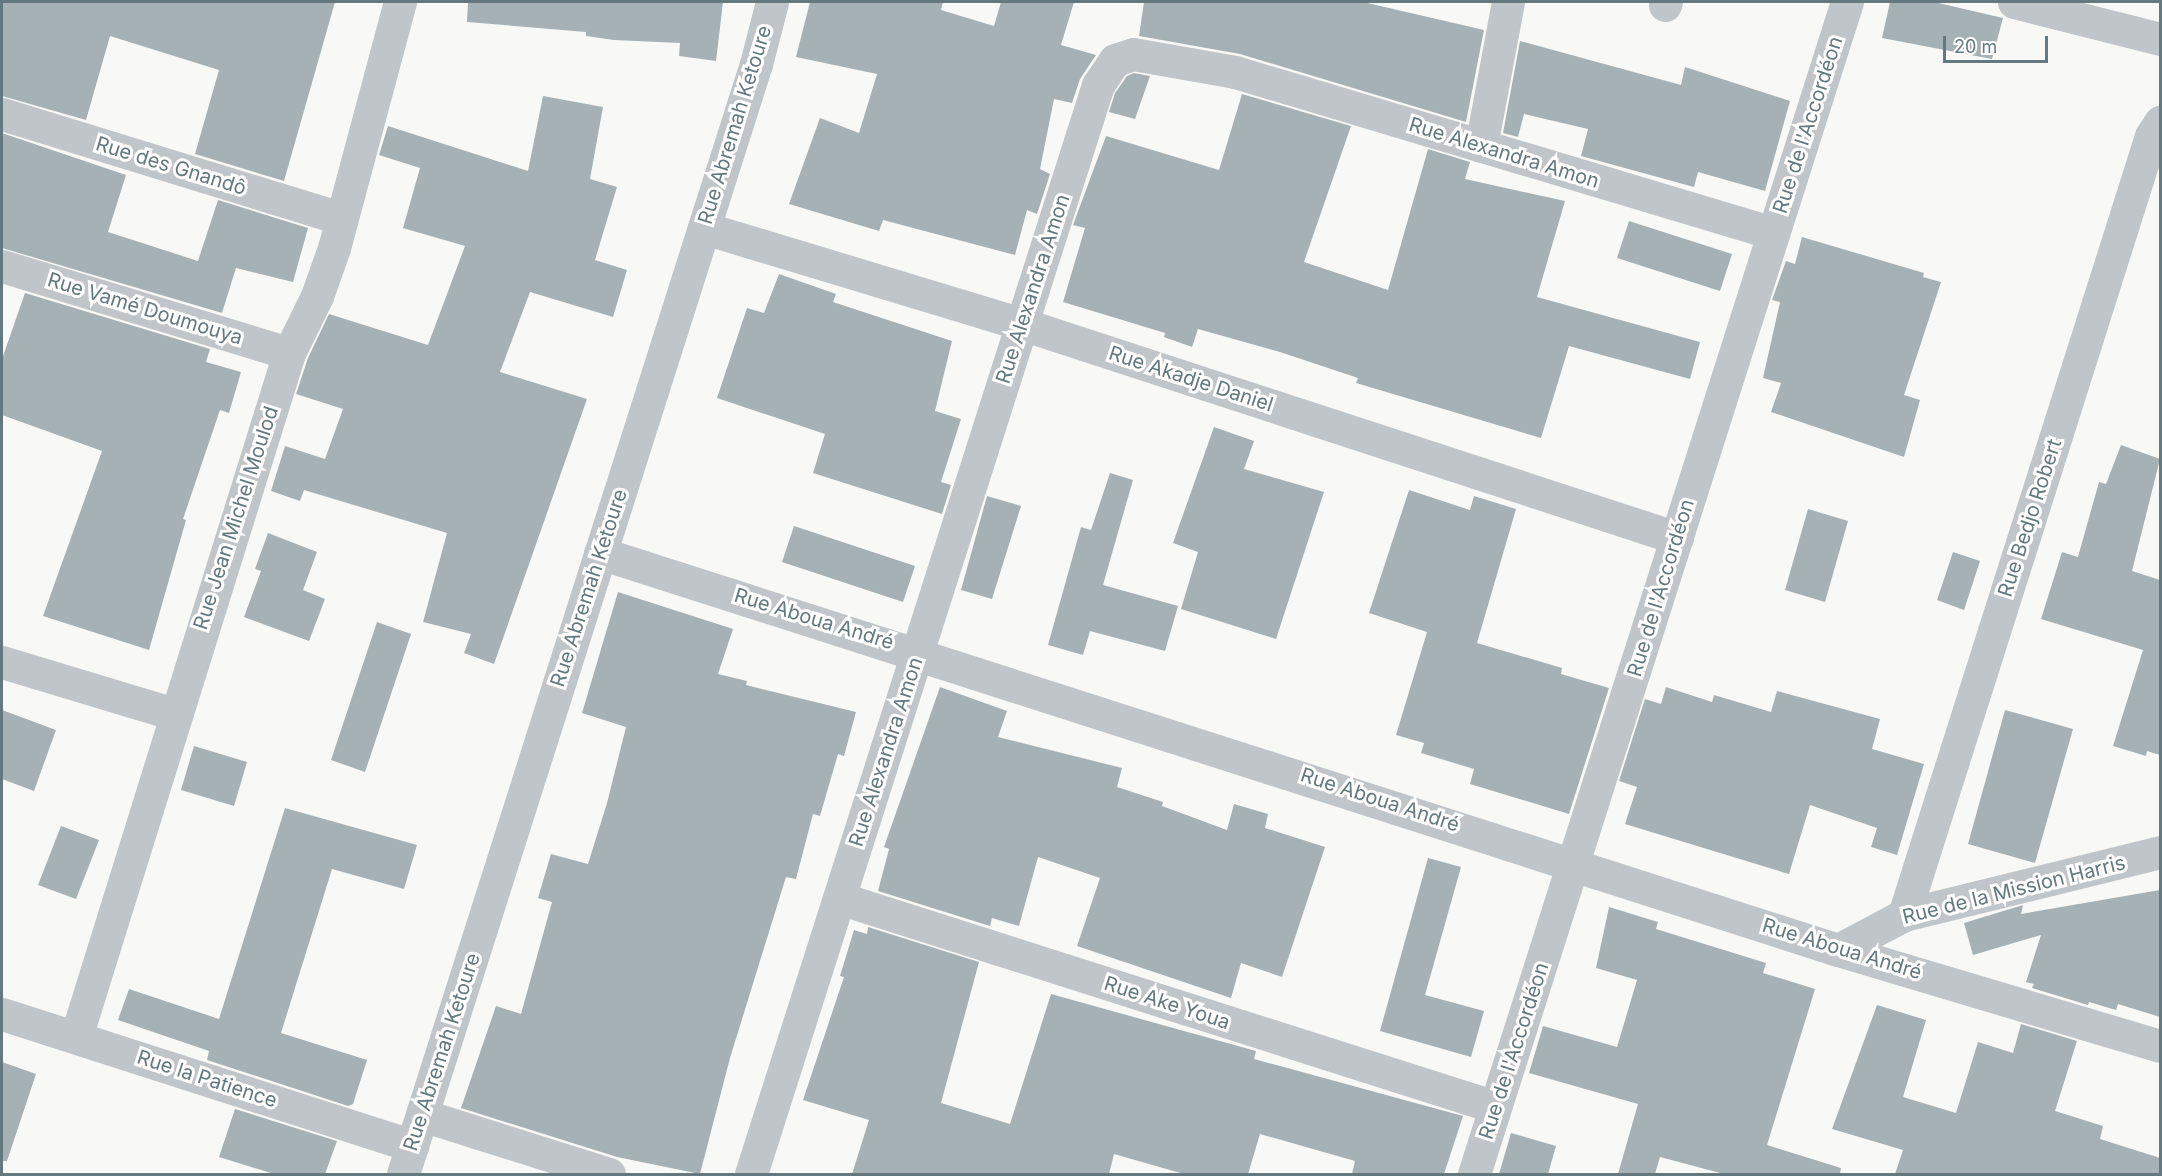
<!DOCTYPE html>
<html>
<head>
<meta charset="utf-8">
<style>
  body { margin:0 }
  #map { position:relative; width:2162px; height:1176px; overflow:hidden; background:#f8f8f6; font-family:Inter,sans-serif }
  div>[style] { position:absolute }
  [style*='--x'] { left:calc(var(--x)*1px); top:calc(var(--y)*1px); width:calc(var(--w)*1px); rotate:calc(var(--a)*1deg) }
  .building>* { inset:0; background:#a6b1b5 }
  .minor>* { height:33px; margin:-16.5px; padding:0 16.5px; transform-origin:16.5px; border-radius:16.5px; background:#bfc5c8 }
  span { translate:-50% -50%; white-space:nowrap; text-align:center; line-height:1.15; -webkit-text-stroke:6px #fff; paint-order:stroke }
  .street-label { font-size:20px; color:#647880 }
  .frame { position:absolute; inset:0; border:3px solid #647880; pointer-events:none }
  .scale { position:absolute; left:1943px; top:36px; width:105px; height:27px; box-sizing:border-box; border:3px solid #647880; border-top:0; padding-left:8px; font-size:18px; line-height:21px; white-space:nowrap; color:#647880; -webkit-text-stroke:4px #fff; paint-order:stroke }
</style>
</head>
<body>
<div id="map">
  <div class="building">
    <div style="clip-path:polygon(2px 2px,335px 2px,284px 181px,195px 154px,219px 70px,110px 36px,86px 120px,2px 96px)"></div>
    <div style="clip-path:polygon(468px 2px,723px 2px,716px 61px,679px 56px,680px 43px,614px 40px,586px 36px,586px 32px,467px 22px)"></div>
    <div style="clip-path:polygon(810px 2px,943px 2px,941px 10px,994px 26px,1001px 2px,1074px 2px,1061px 45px,1096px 55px,1080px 79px,1072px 103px,1054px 99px,1040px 169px,1050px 174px,1037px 214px,1027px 210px,1015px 255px,883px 220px,879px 231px,789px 204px,820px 118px,859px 133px,877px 74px,796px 57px)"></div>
    <div style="clip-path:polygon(1144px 2px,1363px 2px,1484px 30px,1466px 122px,1240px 54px,1139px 36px)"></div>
    <div style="clip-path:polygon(1890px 2px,1934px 2px,2003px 18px,1992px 59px,1882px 38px)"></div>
    <div style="clip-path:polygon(1520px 41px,1681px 85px,1685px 67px,1790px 101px,1765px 191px,1698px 172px,1694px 187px,1581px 156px,1588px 129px,1524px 114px,1518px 137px,1503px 133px)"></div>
    <div style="clip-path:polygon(1134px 73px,1150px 76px,1135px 119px,1109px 112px,1115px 93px,1127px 76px)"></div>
    <div style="clip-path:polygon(1242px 94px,1351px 126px,1304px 262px,1388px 290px,1428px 149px,1470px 162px,1465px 179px,1565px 201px,1537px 297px,1700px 342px,1690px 379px,1569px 346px,1541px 438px,1356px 383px,1358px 378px,1280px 352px,1198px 329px,1192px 347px,1164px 337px,1165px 333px,1063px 302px,1085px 228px,1073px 225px,1106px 136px,1219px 170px)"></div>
    <div style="clip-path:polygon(543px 96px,603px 107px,590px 179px,617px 187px,595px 260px,627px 270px,613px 317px,530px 292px,500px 372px,587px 399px,494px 664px,464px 653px,471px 634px,423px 622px,447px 533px,304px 490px,300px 501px,271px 491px,285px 446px,325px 459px,343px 409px,296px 394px,308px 358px,329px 314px,428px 345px,465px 246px,403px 228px,420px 168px,379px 155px,388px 126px,528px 171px)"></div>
    <div style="clip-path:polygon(2px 133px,126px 175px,108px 232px,198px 261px,218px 200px,308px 228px,293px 282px,236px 268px,222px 313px,2px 248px)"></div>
    <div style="clip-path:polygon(1629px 221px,1732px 254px,1720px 291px,1617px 258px)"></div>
    <div style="clip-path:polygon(1802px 237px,1924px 273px,1923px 277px,1941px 282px,1904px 395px,1920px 400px,1904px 457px,1771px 412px,1781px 383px,1763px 378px,1780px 302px,1772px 300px,1786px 261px,1795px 264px)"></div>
    <div style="clip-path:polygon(779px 274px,836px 294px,833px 302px,952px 341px,935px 411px,961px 419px,941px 482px,951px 485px,942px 514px,813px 473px,825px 434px,717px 398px,747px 308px,764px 313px)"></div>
    <div style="clip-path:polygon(25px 293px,210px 349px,206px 362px,241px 372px,229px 413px,220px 410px,183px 519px,186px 520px,149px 650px,43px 616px,102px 451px,2px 415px,2px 359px)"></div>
    <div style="clip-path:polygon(1214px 427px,1254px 441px,1244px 469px,1324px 492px,1276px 639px,1181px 609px,1198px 552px,1173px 543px)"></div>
    <div style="clip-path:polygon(2121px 445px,2160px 459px,2132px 571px,2160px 580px,2160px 755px,2147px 751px,2146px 756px,2113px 746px,2143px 650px,2041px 619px,2062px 552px,2078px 557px,2099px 482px,2106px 484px)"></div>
    <div style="clip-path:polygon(1110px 473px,1133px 480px,1103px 585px,1178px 606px,1165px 651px,1090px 631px,1083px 655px,1048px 645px,1081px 527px,1091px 530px)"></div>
    <div style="clip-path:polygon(1409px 490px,1470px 510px,1474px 496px,1516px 509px,1477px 643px,1562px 668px,1561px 674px,1609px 688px,1569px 814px,1470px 784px,1474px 769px,1421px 753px,1424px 743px,1396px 735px,1427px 632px,1369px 613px)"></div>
    <div style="clip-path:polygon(987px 496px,1021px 506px,992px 599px,961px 590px)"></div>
    <div style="clip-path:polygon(1808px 509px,1848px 521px,1825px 602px,1785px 590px)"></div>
    <div style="clip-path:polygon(794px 526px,915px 566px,903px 602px,782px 562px)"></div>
    <div style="clip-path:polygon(268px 533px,317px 552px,303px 590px,325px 599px,309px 641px,244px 617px,261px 571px,255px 569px)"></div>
    <div style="clip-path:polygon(1953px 552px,1980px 561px,1964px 610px,1937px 600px)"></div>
    <div style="clip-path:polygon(618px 592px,733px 629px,718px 674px,747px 681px,746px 685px,856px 712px,844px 756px,838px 754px,820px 816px,813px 814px,796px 879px,786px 877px,730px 1058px,700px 1174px,617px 1157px,461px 1108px,496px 1006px,521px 1014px,552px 902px,538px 898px,551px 854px,588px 864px,607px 803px,626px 727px,582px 713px)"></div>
    <div style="clip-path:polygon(377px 622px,411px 634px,365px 772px,331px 760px)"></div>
    <div style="clip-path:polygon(940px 687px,1007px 711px,998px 737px,1122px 768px,1117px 787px,1163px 802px,1162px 806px,1227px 830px,1234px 804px,1268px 814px,1265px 828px,1325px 847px,1282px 977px,1241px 963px,1231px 998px,1077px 946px,1100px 878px,1038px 857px,1019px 926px,992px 918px,990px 926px,878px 891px,889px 849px,884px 847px)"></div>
    <div style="clip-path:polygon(1666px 687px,1712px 702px,1714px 695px,1771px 712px,1777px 691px,1880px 719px,1872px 749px,1924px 764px,1897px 855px,1871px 847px,1877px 828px,1810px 805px,1789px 874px,1625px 824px,1637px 787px,1619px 781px,1645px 699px,1661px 704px)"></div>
    <div style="clip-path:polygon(2px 710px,56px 730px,34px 791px,2px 779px)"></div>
    <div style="clip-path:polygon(2005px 710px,2073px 729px,2035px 863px,1968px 844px)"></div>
    <div style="clip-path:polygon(194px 746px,247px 762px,234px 806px,181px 790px)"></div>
    <div style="clip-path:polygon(285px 808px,417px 845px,404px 889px,332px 869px,281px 1033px,367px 1060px,353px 1104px,348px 1106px,207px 1060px,209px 1051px,118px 1020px,129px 989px,219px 1019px)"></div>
    <div style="clip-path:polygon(61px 826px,99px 840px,76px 899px,38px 885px)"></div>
    <div style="clip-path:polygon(1428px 858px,1461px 867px,1425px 995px,1484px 1011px,1471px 1057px,1380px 1031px)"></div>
    <div style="clip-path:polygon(2160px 890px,2160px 1017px,2118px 1004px,2116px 1010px,2089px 1002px,2088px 1005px,2032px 988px,2034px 984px,2026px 982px,2041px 935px,1973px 955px,1964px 923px,2023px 905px,2021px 914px)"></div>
    <div style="clip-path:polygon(1609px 907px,1658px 922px,1656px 929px,1766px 963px,1763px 973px,1815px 989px,1767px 1145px,1841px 1168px,1840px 1174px,1724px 1174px,1660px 1157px,1655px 1174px,1618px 1174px,1638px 1104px,1529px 1073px,1543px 1026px,1617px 1047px,1637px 980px,1596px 968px)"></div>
    <div style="clip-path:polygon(868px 927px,979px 962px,941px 1103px,1010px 1124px,1051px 994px,1256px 1051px,1254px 1059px,1463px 1116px,1444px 1174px,1352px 1174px,1355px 1161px,1260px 1134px,1248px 1174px,1184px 1174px,1114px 1154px,1109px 1174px,852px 1174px,869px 1120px,803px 1100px,844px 977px,840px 976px,854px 930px,867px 934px)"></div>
    <div style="clip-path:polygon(1877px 1005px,1926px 1020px,1903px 1097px,1956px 1113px,1978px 1042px,2013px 1053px,2021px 1024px,2077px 1041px,2055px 1111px,2103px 1126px,2100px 1139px,2160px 1158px,2160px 1174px,1895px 1174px,1903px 1150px,1832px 1129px)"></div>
    <div style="clip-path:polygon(2px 1062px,36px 1074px,7px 1161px,2px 1161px)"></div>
    <div style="clip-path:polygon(235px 1109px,337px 1141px,325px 1174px,274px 1174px,219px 1157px)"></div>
    <div style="clip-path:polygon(1511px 1133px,1556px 1146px,1548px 1174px,1499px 1174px)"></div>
  </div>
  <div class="minor">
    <div style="--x:2014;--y:2;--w:151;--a:14.2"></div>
    <div style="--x:1665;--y:5;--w:3;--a:-72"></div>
    <div style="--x:2;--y:114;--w:355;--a:17.1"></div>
    <div style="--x:1481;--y:146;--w:147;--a:-79.4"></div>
    <div style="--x:704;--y:228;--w:332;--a:16.8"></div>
    <div style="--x:1022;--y:324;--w:689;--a:18.09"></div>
    <div style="--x:2;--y:266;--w:300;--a:16.9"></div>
    <div style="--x:600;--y:553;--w:1300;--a:17.78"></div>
    <div style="--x:1838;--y:950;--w:336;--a:16.6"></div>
    <div style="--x:2;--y:662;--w:180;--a:16.8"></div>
    <div style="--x:839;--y:898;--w:688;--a:17.67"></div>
    <div style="--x:1904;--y:915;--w:817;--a:-72.41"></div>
    <div style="--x:2151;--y:136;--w:17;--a:-57"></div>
    <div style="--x:1838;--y:950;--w:75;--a:-27.9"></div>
    <div style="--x:1904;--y:915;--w:264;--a:-13.8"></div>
    <div style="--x:2;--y:1014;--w:431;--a:17.8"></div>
    <div style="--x:76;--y:1037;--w:716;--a:-72.7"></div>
    <div style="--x:289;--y:353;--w:64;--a:-63.8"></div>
    <div style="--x:317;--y:296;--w:51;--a:-70.5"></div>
    <div style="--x:334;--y:248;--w:255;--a:-75"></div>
    <div style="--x:422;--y:1115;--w:196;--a:17.5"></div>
    <div style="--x:403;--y:1174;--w:1165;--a:-72.36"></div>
    <div style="--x:756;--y:64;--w:64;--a:-75.5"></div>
    <div style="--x:751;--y:1174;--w:1143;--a:-72.33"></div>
    <div style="--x:1098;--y:85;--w:30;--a:-56"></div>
    <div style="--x:1115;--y:60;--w:19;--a:-18"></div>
    <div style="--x:1133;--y:54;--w:104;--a:10"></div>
    <div style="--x:1235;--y:72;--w:562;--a:16.66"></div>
    <div style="--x:1474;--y:1174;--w:1230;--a:-72.35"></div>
  </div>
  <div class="street-label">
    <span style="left:735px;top:125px;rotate:-73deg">Rue Abremah Ketoure</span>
    <span style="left:1808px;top:125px;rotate:-72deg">Rue de l'Accordéon</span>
    <span style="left:1504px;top:153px;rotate:17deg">Rue Alexandra Amon</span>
    <span style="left:171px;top:166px;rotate:17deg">Rue des Gnandô</span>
    <span style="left:1033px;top:289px;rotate:-72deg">Rue Alexandra Amon</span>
    <span style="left:145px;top:309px;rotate:17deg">Rue Vamé Doumouya</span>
    <span style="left:1191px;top:379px;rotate:18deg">Rue Akadje Daniel</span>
    <span style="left:236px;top:518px;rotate:-72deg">Rue Jean Michel Moulod</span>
    <span style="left:2030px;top:518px;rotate:-72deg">Rue Bedjo Robert</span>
    <span style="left:589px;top:588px;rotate:-72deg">Rue Abremah Ketoure</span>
    <span style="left:1661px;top:588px;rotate:-73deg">Rue de l'Accordéon</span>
    <span style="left:814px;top:619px;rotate:17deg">Rue Aboua André</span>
    <span style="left:886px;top:752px;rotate:-72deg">Rue Alexandra Amon</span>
    <span style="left:1380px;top:800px;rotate:18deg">Rue Aboua André</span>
    <span style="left:2014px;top:890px;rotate:-14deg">Rue de la Mission Harris</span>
    <span style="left:1842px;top:949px;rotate:17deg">Rue Aboua André</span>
    <span style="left:1167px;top:1003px;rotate:18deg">Rue Ake Youa</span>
    <span style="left:1514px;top:1051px;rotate:-72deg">Rue de l'Accordéon</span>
    <span style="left:442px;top:1052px;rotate:-72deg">Rue Abremah Ketoure</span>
    <span style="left:207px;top:1079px;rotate:18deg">Rue la Patience</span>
  </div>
  <div class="frame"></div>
  <div class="scale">20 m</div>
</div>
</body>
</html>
